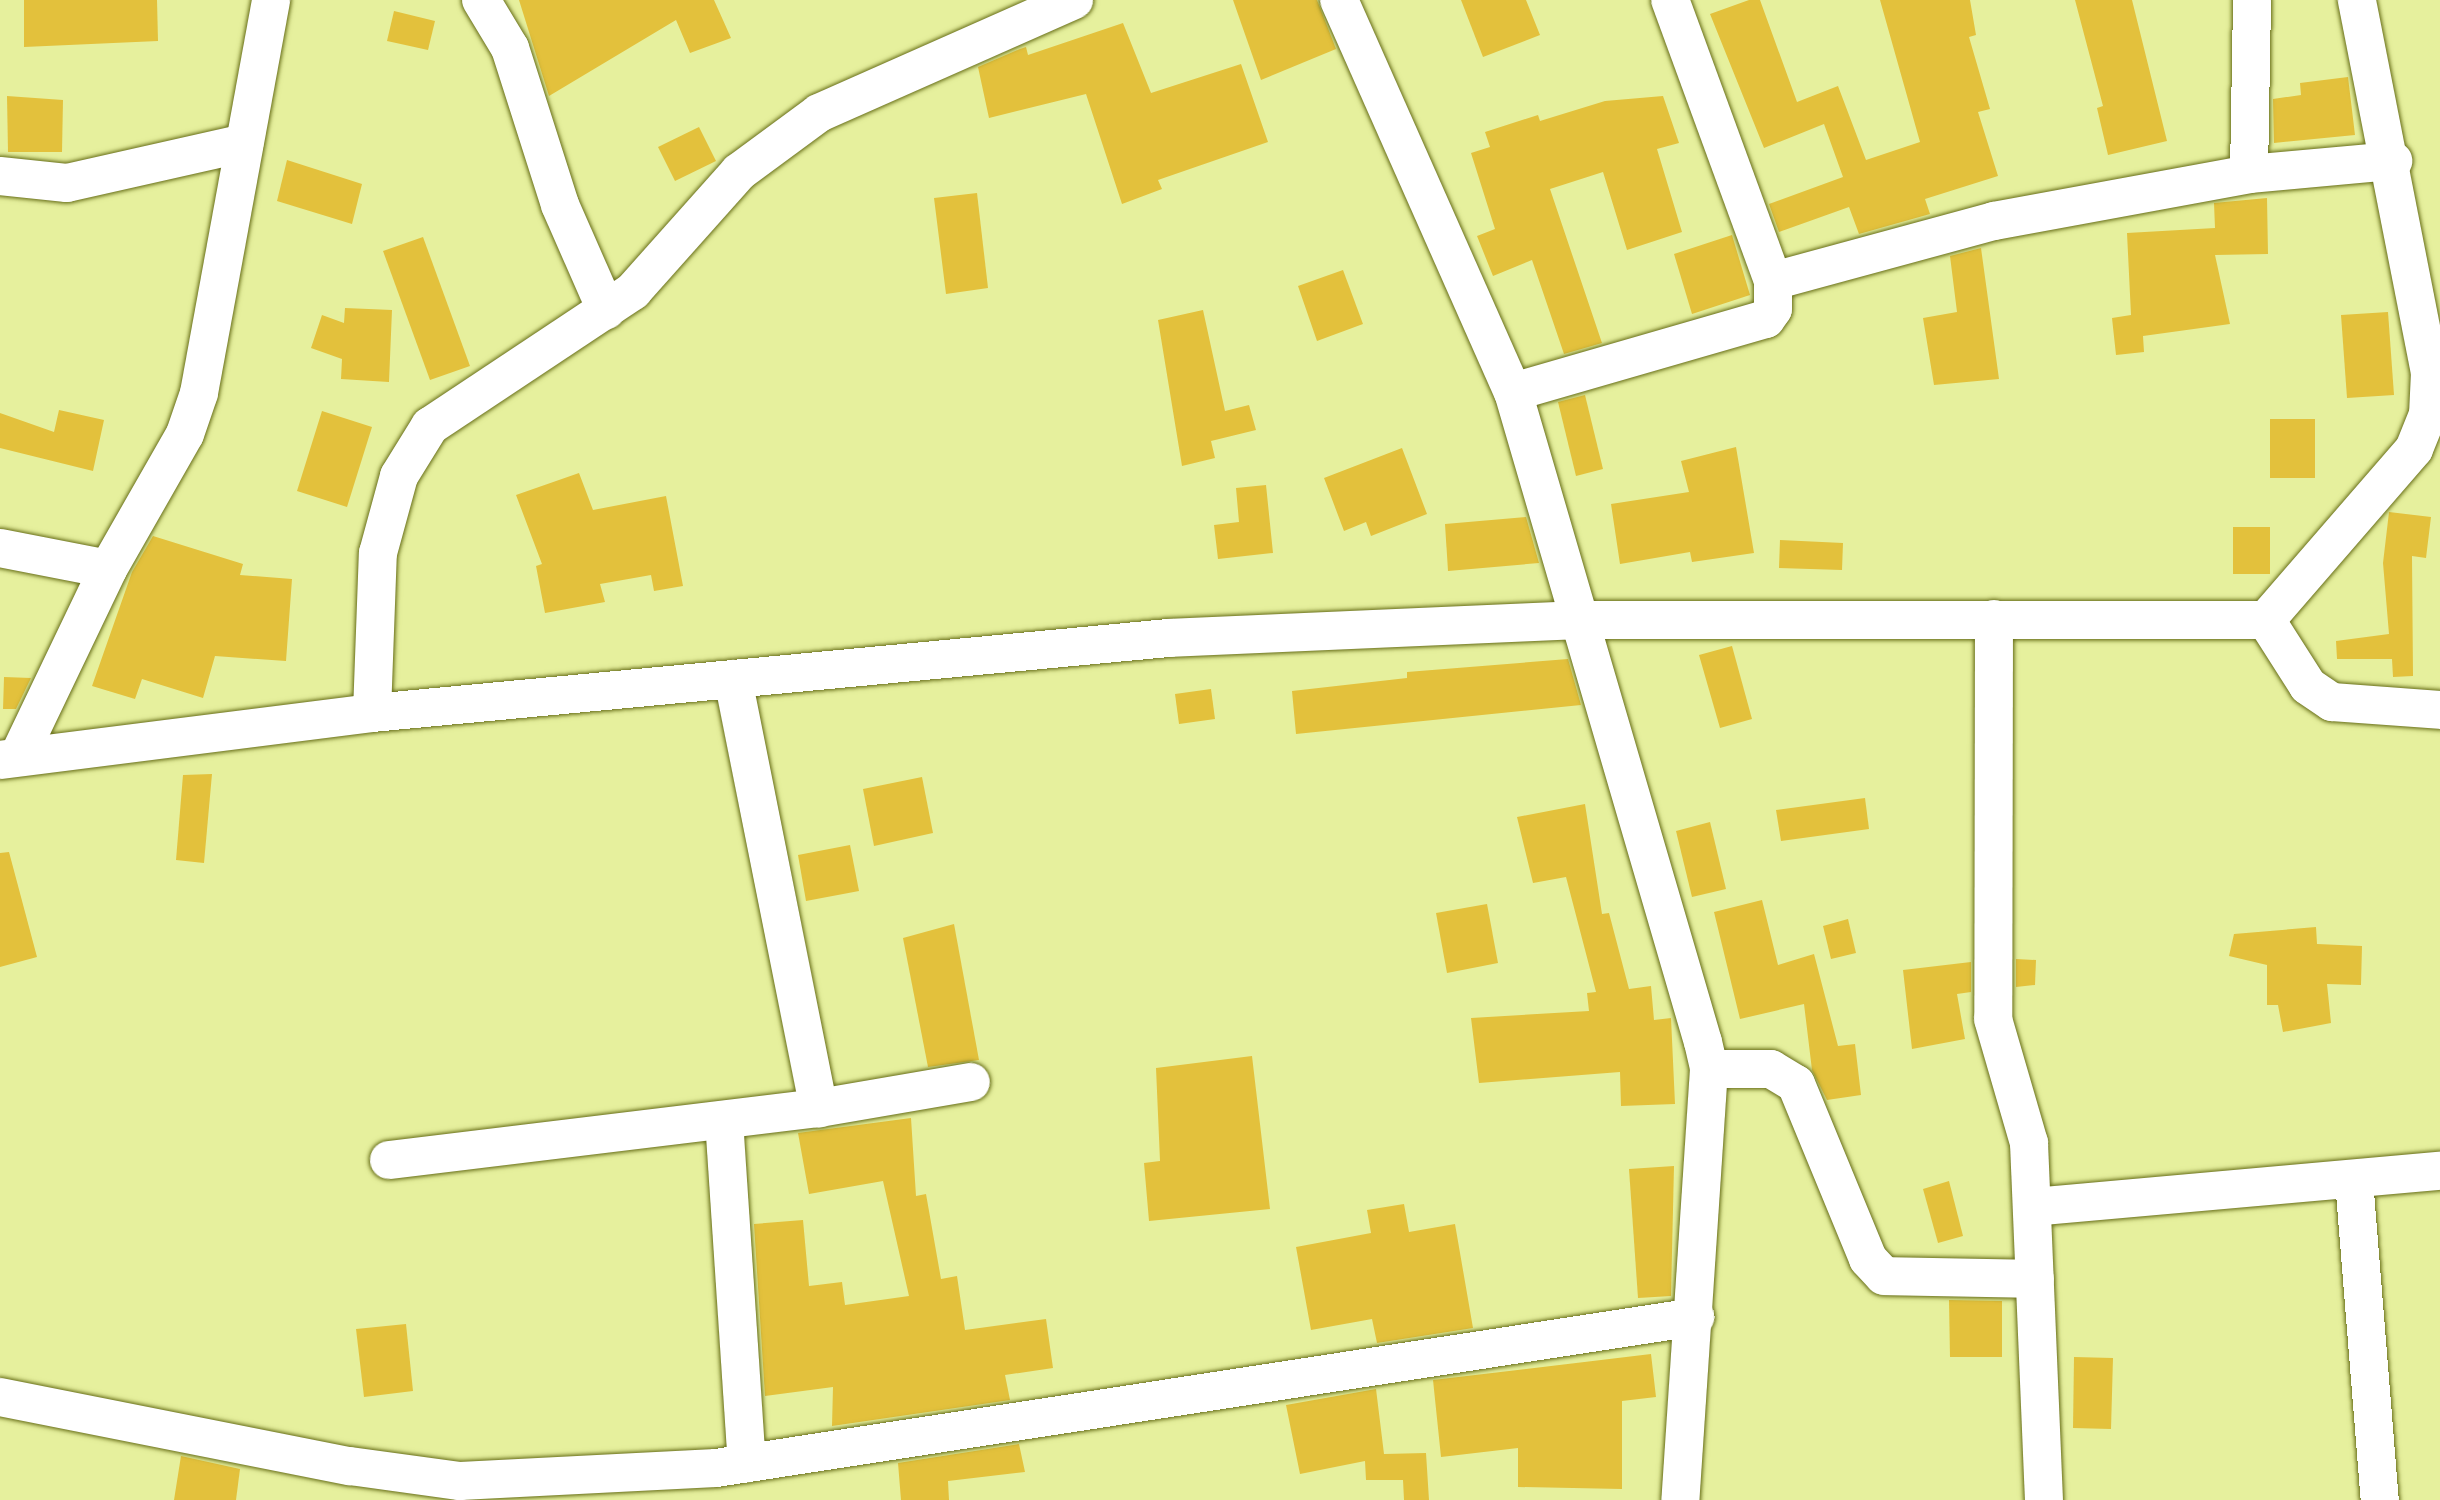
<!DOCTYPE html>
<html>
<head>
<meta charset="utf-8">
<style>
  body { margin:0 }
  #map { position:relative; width:2440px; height:1500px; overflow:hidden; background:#e6f09d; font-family:"Nunito Sans",sans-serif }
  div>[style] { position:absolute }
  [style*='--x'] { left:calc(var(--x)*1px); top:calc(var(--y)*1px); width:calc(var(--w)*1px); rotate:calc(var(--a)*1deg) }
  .building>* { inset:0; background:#e3c13c }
  .roads { filter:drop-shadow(0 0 2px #676e18) drop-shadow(0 0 2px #676e18) }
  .minor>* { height:38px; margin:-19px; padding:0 19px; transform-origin:19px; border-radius:19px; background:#fff }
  span { translate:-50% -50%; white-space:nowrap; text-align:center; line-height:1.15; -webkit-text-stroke:8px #fff; paint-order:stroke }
</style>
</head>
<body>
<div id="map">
  <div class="building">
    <div style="clip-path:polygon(24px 0,157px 0,158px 41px,24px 47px)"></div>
    <div style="clip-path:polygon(519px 0,714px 0,731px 38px,690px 53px,676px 20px,549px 96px)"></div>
    <div style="clip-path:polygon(1233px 0,1317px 0,1336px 49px,1261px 80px)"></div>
    <div style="clip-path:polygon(1461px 0,1526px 0,1540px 35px,1483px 57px)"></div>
    <div style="clip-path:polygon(1749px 0,1760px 0,1797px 102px,1838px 86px,1866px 160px,1920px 142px,1880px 0,1970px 0,1976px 35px,1969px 37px,1990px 109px,1978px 112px,1998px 176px,1925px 199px,1930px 214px,1859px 234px,1849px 207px,1779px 232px,1769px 204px,1843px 177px,1824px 124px,1764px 148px,1710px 14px)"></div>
    <div style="clip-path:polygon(2075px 0,2132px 0,2167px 141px,2108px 155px,2097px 108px,2103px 106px)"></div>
    <div style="clip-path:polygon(394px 11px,435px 21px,428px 50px,387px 41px)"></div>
    <div style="clip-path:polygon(1123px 23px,1151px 93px,1241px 64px,1268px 142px,1158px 180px,1162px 189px,1122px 204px,1086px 94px,989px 118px,978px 67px,1020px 49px,1026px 47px,1028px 55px)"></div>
    <div style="clip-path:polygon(2348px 77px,2355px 135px,2274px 143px,2273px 99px,2301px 95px,2300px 83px)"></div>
    <div style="clip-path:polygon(7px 96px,63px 100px,62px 152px,8px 152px)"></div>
    <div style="clip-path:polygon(1663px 96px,1679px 143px,1657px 149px,1682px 232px,1627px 250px,1603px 172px,1550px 189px,1602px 343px,1564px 354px,1532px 260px,1493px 276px,1477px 236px,1495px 229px,1471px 153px,1490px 147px,1485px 132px,1538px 115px,1540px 121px,1605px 101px)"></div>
    <div style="clip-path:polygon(699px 127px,716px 161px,675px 181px,658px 147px)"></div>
    <div style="clip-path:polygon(287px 160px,362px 184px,352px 224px,277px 201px)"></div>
    <div style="clip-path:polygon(977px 193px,988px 288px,946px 294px,934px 198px)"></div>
    <div style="clip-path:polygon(2267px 198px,2268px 254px,2215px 255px,2230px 324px,2143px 336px,2144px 352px,2116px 355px,2112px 318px,2131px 315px,2127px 233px,2215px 228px,2214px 203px)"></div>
    <div style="clip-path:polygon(1732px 235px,1750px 295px,1692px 314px,1674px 254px)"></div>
    <div style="clip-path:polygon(423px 237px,470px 366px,430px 380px,383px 251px)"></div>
    <div style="clip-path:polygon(1981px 248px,1999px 379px,1934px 385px,1923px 318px,1957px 312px,1950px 256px)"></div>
    <div style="clip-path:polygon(1343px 270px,1363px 324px,1317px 341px,1298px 286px)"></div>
    <div style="clip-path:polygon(345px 308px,392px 310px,389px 382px,341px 379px,342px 359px,311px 348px,322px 315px,344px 323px)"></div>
    <div style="clip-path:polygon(1203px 310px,1225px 411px,1249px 405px,1256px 430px,1211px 441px,1215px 458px,1182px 466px,1158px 320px)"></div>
    <div style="clip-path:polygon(2388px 312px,2394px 395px,2347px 398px,2341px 315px)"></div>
    <div style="clip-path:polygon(1585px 395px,1603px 469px,1576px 476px,1558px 402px)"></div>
    <div style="clip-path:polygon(59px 410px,104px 420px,93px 471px,0 448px,0 413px,54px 432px)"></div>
    <div style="clip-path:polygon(322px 411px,372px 427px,347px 507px,297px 491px)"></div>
    <div style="clip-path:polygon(2270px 419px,2315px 419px,2315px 478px,2270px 478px)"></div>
    <div style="clip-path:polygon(1736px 447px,1754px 553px,1692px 562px,1690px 552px,1620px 564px,1611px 504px,1689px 492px,1681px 461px)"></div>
    <div style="clip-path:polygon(1402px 448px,1427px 514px,1371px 536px,1366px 522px,1344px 531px,1324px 478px)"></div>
    <div style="clip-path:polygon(579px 473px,593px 510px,666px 496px,683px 586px,654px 591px,651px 575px,600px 584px,605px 602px,545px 613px,536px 566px,542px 564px,516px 495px)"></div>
    <div style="clip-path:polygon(1266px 485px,1273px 553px,1218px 559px,1214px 525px,1239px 522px,1236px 488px)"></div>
    <div style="clip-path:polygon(2389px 512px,2431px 517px,2426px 558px,2412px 556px,2413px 676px,2393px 677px,2392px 659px,2337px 659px,2336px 641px,2389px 634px,2383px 563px)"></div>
    <div style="clip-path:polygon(1526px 517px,1539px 563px,1448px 571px,1445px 524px)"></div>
    <div style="clip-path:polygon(2233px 527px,2270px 527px,2270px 574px,2233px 574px)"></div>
    <div style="clip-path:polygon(153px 536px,243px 564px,240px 575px,292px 579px,286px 661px,215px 656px,203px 698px,142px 679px,135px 699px,92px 686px,132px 572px)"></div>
    <div style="clip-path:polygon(1780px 540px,1843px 543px,1842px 570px,1779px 568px)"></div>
    <div style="clip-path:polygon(1732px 646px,1752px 719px,1720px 728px,1699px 655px)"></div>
    <div style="clip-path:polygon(1568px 659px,1581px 705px,1296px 734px,1292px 691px,1407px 678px,1407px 672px)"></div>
    <div style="clip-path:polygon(4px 677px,31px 678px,16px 709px,3px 709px)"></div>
    <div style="clip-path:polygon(1211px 689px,1215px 719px,1179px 724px,1175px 694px)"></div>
    <div style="clip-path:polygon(212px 774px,204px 863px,176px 860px,183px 775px)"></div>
    <div style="clip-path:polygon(922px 777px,933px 833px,874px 846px,863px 789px)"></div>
    <div style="clip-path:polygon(1865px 798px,1869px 829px,1781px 841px,1776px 810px)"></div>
    <div style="clip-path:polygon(1585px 804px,1602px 914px,1609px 913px,1629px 989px,1651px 986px,1654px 1020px,1671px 1018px,1675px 1104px,1621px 1106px,1620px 1072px,1479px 1083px,1471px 1018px,1589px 1011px,1587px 993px,1596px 992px,1566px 877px,1533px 883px,1517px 817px)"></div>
    <div style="clip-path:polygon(1710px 822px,1726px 889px,1692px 897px,1676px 831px)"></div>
    <div style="clip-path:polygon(850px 845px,859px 891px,806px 901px,798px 855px)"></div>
    <div style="clip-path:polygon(9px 852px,37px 957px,0 967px,0 853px)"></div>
    <div style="clip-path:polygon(1762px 900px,1778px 965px,1814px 954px,1838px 1046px,1855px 1044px,1861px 1095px,1827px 1100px,1812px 1070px,1804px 1004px,1740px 1019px,1714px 912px)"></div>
    <div style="clip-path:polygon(1487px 904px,1498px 963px,1447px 973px,1436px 913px)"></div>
    <div style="clip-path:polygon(1848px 919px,1856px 953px,1831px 959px,1823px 926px)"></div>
    <div style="clip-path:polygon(954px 924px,979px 1060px,928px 1067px,903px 938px)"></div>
    <div style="clip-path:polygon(2316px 927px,2317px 944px,2362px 946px,2361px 985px,2327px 984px,2331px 1023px,2283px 1032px,2278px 1005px,2267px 1005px,2267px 965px,2229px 956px,2234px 934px)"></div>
    <div style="clip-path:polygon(2016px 959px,2036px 960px,2035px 985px,2016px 987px)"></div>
    <div style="clip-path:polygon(1971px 962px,1971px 992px,1957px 994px,1965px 1039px,1912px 1049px,1903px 970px)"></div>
    <div style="clip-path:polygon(1252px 1056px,1270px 1209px,1149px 1221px,1144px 1163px,1160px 1161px,1156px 1068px)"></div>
    <div style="clip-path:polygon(911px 1118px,916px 1196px,926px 1194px,941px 1279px,957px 1276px,965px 1330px,1046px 1319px,1053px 1368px,1005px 1375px,1010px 1400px,832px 1426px,833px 1387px,765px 1396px,754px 1224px,803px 1220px,809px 1286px,842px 1282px,845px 1305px,909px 1296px,883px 1181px,809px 1194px,798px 1133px)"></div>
    <div style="clip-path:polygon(1674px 1166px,1671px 1296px,1638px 1298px,1629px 1169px)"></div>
    <div style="clip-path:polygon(1949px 1181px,1963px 1236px,1938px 1243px,1923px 1189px)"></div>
    <div style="clip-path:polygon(1404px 1204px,1409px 1232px,1455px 1224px,1473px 1328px,1377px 1343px,1372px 1319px,1311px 1330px,1296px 1247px,1371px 1233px,1367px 1210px)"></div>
    <div style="clip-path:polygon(1949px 1300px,2002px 1301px,2002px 1357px,1950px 1357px)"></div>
    <div style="clip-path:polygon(406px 1324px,413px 1391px,364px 1397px,356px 1329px)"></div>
    <div style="clip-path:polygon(1651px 1354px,1656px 1397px,1622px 1401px,1622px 1489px,1518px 1487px,1518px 1448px,1441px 1457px,1433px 1380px)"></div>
    <div style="clip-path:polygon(2074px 1357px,2113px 1358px,2111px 1429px,2073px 1428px)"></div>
    <div style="clip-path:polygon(1376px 1389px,1384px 1454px,1426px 1453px,1429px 1500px,1404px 1500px,1403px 1480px,1366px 1480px,1365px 1461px,1300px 1474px,1286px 1405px)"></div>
    <div style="clip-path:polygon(1019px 1444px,1025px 1472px,948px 1481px,949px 1500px,901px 1500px,898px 1463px)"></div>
    <div style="clip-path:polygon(181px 1456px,240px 1469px,236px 1500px,174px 1500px)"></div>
  </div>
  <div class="roads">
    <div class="minor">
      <div style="--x:481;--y:0;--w:56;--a:58.9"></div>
      <div style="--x:510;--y:48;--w:165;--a:72.3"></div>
      <div style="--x:560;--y:205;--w:115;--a:66.3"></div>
      <div style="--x:1339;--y:0;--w:429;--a:66.1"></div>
      <div style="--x:1513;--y:392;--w:677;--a:73.71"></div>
      <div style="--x:1703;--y:1042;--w:28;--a:77"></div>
      <div style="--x:1709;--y:1069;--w:432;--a:93.8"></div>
      <div style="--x:2249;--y:174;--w:174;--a:-89"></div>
      <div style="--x:0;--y:176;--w:67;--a:6"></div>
      <div style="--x:67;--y:183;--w:182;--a:-12.7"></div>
      <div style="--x:1773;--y:281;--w:229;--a:-15.2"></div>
      <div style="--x:1994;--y:221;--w:259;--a:-10.4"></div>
      <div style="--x:2249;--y:174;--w:145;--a:-5.2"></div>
      <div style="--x:1513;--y:392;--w:263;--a:-16.1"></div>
      <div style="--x:1766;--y:319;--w:12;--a:-55"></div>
      <div style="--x:1773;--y:309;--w:28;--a:-90"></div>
      <div style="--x:1773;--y:281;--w:299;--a:-110.1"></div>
      <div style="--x:0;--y:548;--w:110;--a:11"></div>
      <div style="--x:1994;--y:619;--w:400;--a:90.1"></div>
      <div style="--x:1993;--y:1019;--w:129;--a:73.8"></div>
      <div style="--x:2029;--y:1143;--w:357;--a:87.6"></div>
      <div style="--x:2266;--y:620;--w:226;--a:-49.1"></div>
      <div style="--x:2414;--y:449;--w:37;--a:-68"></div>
      <div style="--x:2428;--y:415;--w:42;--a:-87.3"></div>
      <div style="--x:2430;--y:373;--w:380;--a:-101.1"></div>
      <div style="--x:2266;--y:620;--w:78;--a:57.5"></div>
      <div style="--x:2308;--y:686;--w:29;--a:34"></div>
      <div style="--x:2332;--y:702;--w:108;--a:4.2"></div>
      <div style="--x:733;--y:679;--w:438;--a:78.7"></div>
      <div style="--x:372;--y:713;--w:160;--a:-87.9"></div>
      <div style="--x:378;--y:553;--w:80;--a:-74.7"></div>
      <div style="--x:399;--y:476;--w:59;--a:-58.2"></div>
      <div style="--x:430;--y:426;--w:244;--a:-33.6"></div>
      <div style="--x:633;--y:291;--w:159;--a:-48.3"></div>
      <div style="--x:739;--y:172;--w:99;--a:-36.4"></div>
      <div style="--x:819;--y:113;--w:279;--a:-23.9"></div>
      <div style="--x:20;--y:753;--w:204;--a:-64.4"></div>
      <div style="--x:108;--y:569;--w:155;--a:-60.3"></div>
      <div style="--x:185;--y:434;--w:43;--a:-71.1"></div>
      <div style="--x:199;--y:393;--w:400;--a:-79.6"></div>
      <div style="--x:0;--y:760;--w:375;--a:-7.2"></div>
      <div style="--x:372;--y:713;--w:801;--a:-5.38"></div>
      <div style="--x:1169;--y:638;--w:415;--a:-2.5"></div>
      <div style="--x:1584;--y:620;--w:682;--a:0"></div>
      <div style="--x:1709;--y:1069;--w:62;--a:0"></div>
      <div style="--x:1771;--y:1069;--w:29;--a:31"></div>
      <div style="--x:1796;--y:1084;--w:189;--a:67.6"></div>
      <div style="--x:1868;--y:1259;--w:23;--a:47"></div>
      <div style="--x:1884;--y:1276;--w:151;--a:1.1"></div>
      <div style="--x:724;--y:1120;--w:344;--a:86.2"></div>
      <div style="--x:389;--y:1160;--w:433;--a:-6.9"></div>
      <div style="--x:819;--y:1108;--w:154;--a:-9.7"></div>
      <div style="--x:2354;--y:1180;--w:321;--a:85.4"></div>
      <div style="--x:2033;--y:1207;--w:409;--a:-5.1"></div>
      <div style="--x:0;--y:1397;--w:357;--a:11.2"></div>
      <div style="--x:350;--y:1466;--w:111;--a:7.8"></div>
      <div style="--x:460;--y:1481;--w:256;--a:-2.9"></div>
      <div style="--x:716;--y:1468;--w:991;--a:-8.77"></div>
    </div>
  </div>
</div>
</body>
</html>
